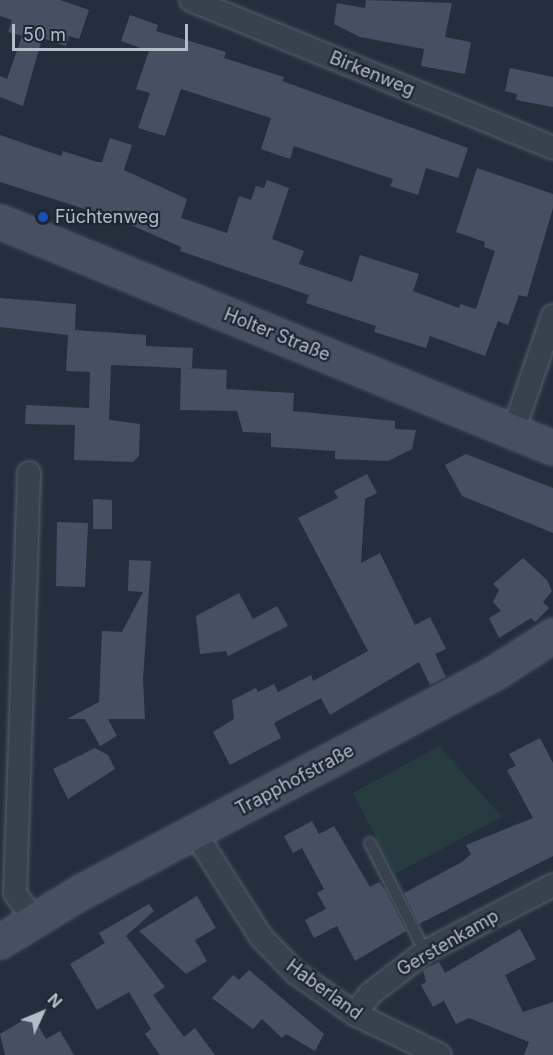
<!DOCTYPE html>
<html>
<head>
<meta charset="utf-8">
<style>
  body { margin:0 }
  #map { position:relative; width:553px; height:1055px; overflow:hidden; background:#242f3e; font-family:Inter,sans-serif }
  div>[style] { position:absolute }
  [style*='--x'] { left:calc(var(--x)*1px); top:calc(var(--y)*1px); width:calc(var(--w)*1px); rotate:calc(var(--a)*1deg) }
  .green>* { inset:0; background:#263c3f }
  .building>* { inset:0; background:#455162 }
  .roads { filter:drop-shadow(0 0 2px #565f6c) drop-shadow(0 0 2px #565f6c) }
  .lane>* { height:10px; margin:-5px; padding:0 5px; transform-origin:5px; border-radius:5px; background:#38414e }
  .street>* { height:22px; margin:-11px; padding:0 11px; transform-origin:11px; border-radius:11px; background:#38414e }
  .secondary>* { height:32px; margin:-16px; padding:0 16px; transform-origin:16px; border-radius:16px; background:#465061 }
  .dots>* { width:16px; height:16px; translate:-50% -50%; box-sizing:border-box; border:3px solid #1d2633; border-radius:50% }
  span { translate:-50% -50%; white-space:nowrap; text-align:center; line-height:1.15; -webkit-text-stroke:4.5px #1d2633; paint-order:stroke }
  .street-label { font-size:18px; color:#b4bcc9 }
  .poi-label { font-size:18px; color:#b4bcc9 }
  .left { translate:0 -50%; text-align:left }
  .north { position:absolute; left:12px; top:983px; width:60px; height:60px; -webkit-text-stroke:4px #1d2633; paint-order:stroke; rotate:46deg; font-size:16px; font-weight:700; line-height:24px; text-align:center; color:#b4bcc9 }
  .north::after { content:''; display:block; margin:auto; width:21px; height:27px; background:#b4bcc9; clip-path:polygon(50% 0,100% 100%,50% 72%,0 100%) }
  .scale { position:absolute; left:12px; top:24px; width:176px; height:27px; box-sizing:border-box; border:3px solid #b4bcc9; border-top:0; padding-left:8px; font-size:18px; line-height:21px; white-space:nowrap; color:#b4bcc9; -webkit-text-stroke:4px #1d2633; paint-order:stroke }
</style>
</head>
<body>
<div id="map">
  <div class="green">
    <div style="clip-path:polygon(439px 746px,502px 817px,395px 874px,353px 793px)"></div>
  </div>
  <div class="building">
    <div style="clip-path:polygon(0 0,60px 0,89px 10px,79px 39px,69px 36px,66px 46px,42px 38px,23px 106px,0 97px,0 76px,7px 79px,22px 36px,8px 32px,12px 20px,0 16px)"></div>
    <div style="clip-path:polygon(366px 0,452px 3px,445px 37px,471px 42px,465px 74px,421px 66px,424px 49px,360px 37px,334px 24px,337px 3px,365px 8px)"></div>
    <div style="clip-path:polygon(130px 15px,158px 25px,156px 31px,226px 52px,224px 58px,284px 77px,282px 81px,468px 148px,458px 178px,426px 168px,418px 195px,390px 186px,393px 179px,294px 146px,290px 159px,261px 149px,271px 118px,181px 89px,165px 136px,138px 128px,150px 93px,136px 89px,149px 51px,121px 41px)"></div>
    <div style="clip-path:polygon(510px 68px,553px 77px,553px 107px,516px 100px,517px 94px,505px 91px)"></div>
    <div style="clip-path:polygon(0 135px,61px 156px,63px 151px,97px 162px,102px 162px,110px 138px,132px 145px,124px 170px,187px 199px,181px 218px,227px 233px,239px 196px,251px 200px,256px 186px,264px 188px,267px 180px,289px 188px,272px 239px,304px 251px,299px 264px,352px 282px,360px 255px,419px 274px,413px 291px,459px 308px,460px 304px,476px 309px,495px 251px,484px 247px,485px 242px,456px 232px,477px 168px,553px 194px,553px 208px,527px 297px,519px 295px,508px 325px,498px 321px,485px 356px,430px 336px,426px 348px,374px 332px,376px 326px,306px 303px,309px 295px,180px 251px,181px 247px,122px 221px,0 182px)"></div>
    <div style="clip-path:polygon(0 298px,76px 304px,75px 330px,146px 335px,146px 346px,193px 348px,192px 368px,184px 368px,227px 370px,226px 389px,294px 393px,293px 411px,395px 421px,395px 429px,416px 430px,412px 449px,388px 461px,335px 459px,335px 451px,271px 447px,271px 433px,243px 432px,237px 411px,180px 410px,181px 368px,111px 365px,109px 420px,140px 424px,139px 456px,133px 462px,74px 460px,75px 425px,25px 424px,26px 405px,89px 408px,90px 372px,66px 371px,68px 335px,0 327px)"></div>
    <div style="clip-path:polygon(466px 454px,553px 488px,553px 533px,462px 496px,445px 465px)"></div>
    <div style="clip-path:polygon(367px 474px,377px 493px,365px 499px,361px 563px,380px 553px,415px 625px,430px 617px,446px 649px,435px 654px,446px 677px,430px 685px,419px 662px,330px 715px,321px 698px,274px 723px,281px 738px,230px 765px,213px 732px,234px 719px,232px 700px,256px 688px,258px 692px,274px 684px,278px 692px,311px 675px,313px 681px,368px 651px,298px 518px,338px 498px,334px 491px)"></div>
    <div style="clip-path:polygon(93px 499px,112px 500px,112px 529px,93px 529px)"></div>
    <div style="clip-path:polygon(57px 522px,88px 523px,85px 587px,56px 586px)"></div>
    <div style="clip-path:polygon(523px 558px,547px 580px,552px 591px,543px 602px,549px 608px,535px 622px,531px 618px,499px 638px,489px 618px,501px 611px,493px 602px,499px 590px,493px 584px)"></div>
    <div style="clip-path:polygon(129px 560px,151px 561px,143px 679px,145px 719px,108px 719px,117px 736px,100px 746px,85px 719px,67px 719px,99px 702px,102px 631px,122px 632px,143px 592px,128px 591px)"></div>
    <div style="clip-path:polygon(239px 593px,253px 619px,277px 606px,288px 626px,228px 656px,226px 651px,200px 654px,196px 616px)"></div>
    <div style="clip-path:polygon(540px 738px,553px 763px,553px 856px,419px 924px,404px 893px,462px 862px,471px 854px,466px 845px,533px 818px,507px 770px,516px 766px,509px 754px)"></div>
    <div style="clip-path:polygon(95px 748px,108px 755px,115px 769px,68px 799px,53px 769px)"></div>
    <div style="clip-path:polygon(312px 821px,319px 834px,334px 826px,370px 887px,379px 882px,385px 890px,406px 931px,355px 961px,337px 926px,314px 938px,305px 920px,326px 909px,317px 893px,324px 889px,302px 848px,293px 853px,284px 836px)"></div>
    <div style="clip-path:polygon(197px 896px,216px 928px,195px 940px,207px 961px,186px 974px,139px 931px)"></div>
    <div style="clip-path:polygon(149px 904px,154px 911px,126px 936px,165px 987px,153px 995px,184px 1037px,195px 1028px,215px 1055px,160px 1055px,145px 1034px,151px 1029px,129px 992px,97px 1010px,70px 964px,105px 943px,99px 933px)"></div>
    <div style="clip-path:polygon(520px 929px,536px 959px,505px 975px,523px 1012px,553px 1002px,553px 1055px,524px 1055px,529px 1042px,469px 1018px,456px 1024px,444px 1001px,433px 1007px,421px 985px,426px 982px,423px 970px,439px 962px,445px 973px)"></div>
    <div style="clip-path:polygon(249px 970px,324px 1034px,315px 1051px,286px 1034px,282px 1038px,262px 1019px,253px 1029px,212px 998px,233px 975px,239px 980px)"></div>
    <div style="clip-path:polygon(32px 1015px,46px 1039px,60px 1031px,74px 1055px,5px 1055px,0 1034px)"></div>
  </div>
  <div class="roads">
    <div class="lane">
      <div style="--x:370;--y:843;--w:122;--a:63.2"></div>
    </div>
    <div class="street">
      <div style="--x:191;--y:0;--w:391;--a:22.2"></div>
      <div style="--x:513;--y:432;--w:123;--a:-71"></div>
      <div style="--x:29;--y:473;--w:420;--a:91.9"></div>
      <div style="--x:15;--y:893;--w:32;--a:55"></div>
      <div style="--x:195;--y:833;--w:123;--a:57.6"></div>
      <div style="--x:261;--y:937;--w:50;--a:45.8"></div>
      <div style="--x:296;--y:973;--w:72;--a:34.8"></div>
      <div style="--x:355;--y:1014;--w:94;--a:25.8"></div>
      <div style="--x:355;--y:1014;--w:25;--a:-53"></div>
      <div style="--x:370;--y:994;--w:69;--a:-37.4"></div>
      <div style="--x:425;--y:952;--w:144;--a:-27.6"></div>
    </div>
    <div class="secondary">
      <div style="--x:0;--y:222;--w:597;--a:22.23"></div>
      <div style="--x:0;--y:942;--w:94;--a:-31.5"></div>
      <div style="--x:80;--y:893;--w:472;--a:-27.9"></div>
      <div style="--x:497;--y:672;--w:67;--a:-32.7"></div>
    </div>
  </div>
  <div class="dots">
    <div style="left:43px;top:217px;background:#1a4fb4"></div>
  </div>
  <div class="street-label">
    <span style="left:372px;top:74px;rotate:22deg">Birkenweg</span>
    <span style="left:277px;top:335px;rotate:22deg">Holter Straße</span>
    <span style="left:295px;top:780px;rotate:-28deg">Trapphofstraße</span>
    <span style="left:448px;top:943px;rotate:-30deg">Gerstenkamp</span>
    <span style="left:324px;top:990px;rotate:36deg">Haberland</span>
  </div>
  <div class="poi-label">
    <span class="left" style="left:55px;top:217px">Füchtenweg</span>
  </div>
  <div class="north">N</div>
  <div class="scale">50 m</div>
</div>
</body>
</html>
